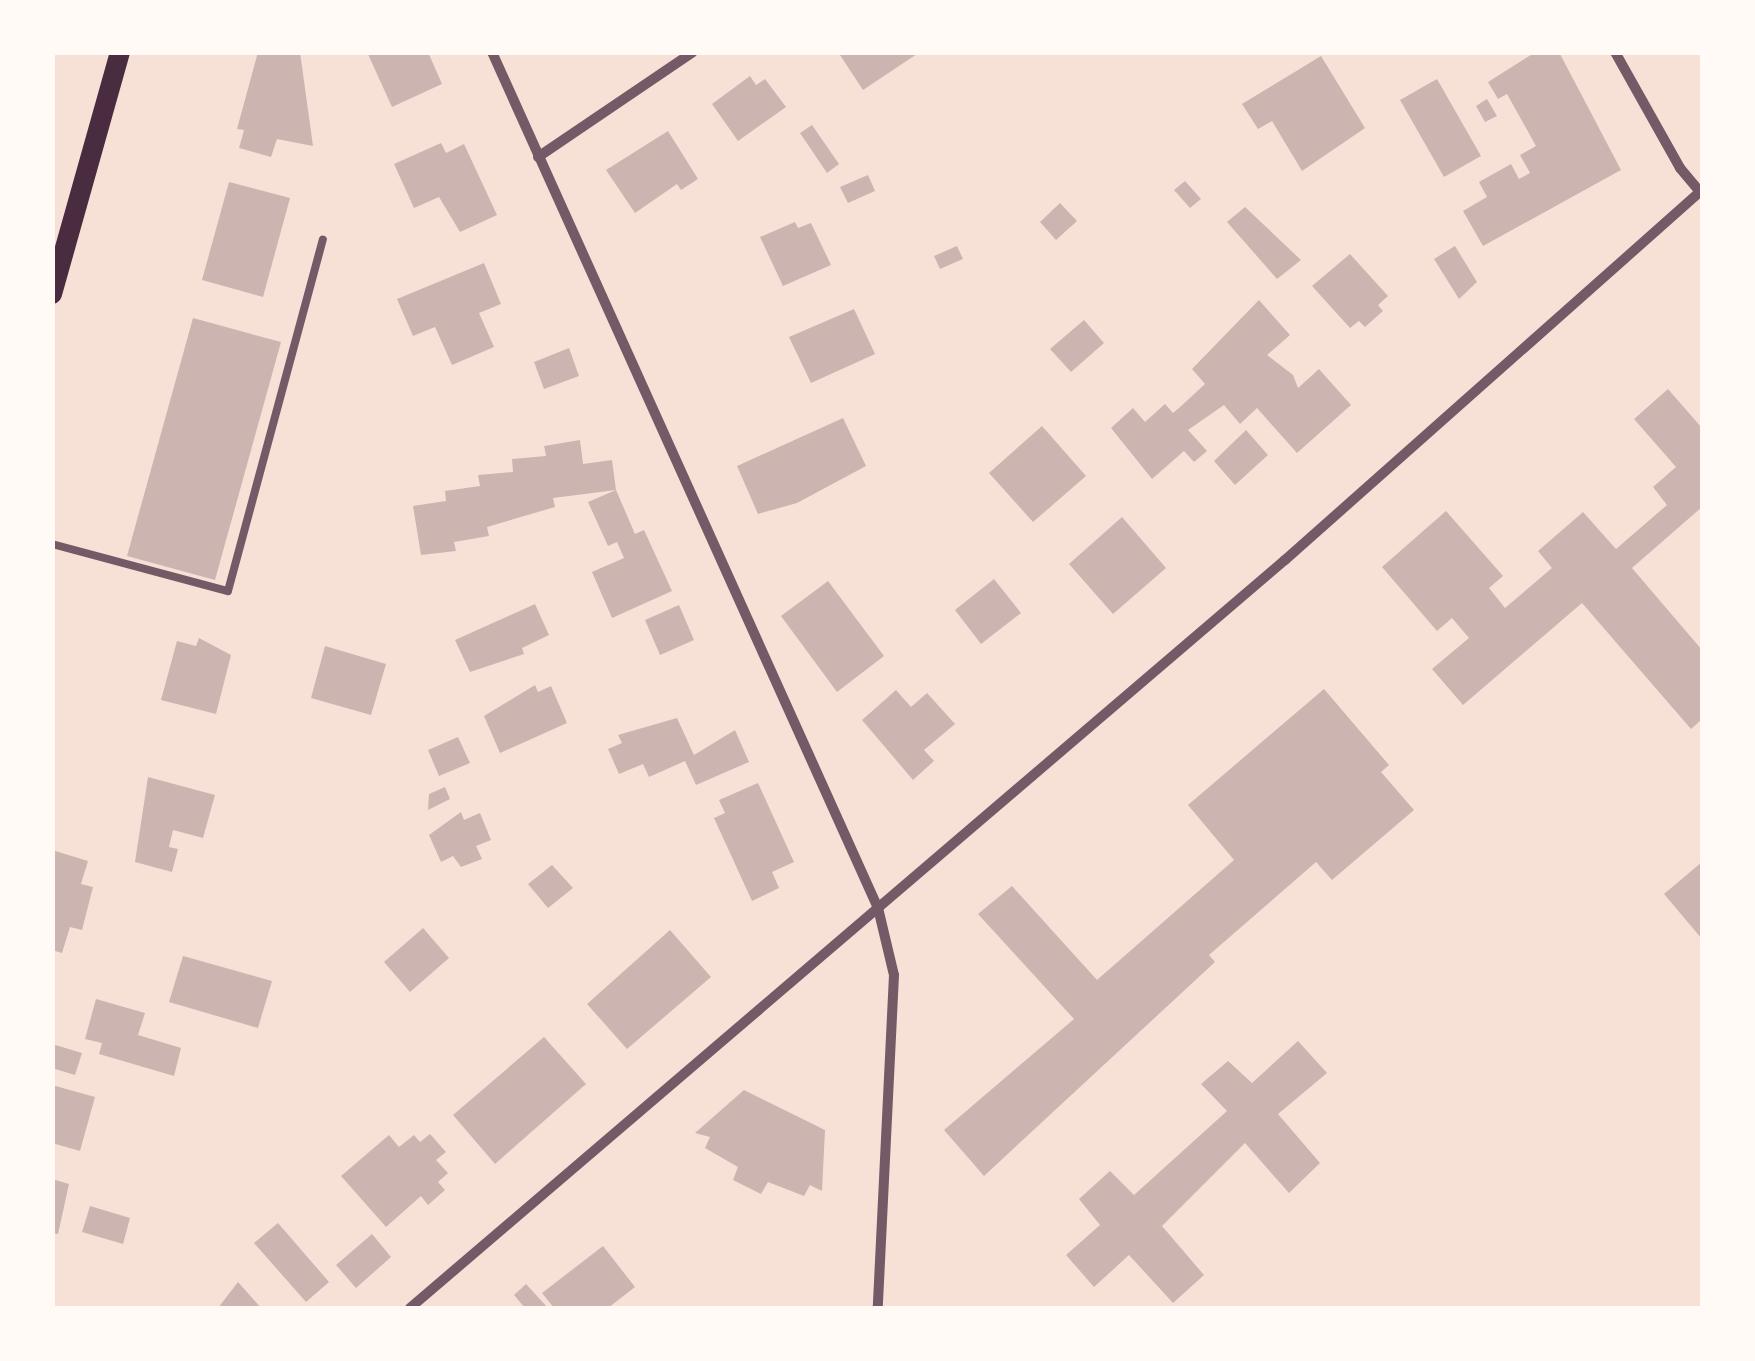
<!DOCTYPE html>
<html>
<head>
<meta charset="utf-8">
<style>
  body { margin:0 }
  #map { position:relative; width:1755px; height:1361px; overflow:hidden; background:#f7e1d7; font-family:"Sofia Sans Condensed",sans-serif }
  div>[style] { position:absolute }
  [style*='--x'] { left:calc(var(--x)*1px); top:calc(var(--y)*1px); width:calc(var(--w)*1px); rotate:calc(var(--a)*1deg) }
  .building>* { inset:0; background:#ccb4b1 }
  .service>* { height:8px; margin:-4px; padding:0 4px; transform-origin:4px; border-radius:4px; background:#755966 }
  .minor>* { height:10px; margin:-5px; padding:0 5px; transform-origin:5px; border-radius:5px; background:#755966 }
  .secondary>* { height:20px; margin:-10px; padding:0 10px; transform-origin:10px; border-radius:10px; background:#4a2c40 }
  span { translate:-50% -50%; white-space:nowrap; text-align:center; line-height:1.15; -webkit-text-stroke:8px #fffaf5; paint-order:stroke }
  .frame { position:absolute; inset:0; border:55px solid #fffaf5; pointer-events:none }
</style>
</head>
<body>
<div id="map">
  <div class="building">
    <div style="clip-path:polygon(258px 52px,300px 52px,313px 146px,277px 139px,271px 157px,239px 148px,244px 130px,237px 129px)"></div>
    <div style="clip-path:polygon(367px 52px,428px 52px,442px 84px,392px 107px)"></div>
    <div style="clip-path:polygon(838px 52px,920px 52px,863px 90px)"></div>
    <div style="clip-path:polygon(1559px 52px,1621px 170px,1483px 246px,1463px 211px,1487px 197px,1479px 182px,1511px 164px,1519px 179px,1530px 173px,1520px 155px,1536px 146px,1507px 94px,1498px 99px,1488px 82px,1534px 53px)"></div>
    <div style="clip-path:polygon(1321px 56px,1365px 128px,1302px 171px,1272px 121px,1258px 129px,1242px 104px)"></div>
    <div style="clip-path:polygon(750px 76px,756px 85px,765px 79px,786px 107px,738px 141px,712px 104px)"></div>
    <div style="clip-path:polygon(1437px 79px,1481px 156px,1444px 177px,1400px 100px)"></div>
    <div style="clip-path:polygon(1487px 99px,1497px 116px,1485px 122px,1476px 106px)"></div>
    <div style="clip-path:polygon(812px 125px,839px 164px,827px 173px,800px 133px)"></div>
    <div style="clip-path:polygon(668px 131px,698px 179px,681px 190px,677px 184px,635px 213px,606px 170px)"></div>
    <div style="clip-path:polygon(441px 143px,446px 153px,464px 144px,497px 215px,460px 232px,439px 197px,414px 208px,394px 164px)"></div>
    <div style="clip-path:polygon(868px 175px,875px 191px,848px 203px,840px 187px)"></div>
    <div style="clip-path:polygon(1185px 181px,1201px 199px,1190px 208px,1174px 190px)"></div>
    <div style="clip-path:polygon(229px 182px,290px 198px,263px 297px,202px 280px)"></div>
    <div style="clip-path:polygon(1060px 203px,1077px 221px,1056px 240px,1040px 222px)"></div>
    <div style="clip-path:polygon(1245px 207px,1301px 260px,1277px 279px,1227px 222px)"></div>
    <div style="clip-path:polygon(795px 222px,798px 228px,811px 223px,831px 265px,783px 286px,760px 237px)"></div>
    <div style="clip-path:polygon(957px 246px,963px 259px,940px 269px,934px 256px)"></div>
    <div style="clip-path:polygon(1455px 246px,1477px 282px,1459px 299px,1434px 259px)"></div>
    <div style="clip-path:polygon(1350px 254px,1388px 296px,1378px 305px,1383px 311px,1365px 327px,1359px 321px,1350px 328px,1312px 286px)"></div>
    <div style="clip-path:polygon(484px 263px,501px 304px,479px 313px,494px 347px,452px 365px,435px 327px,413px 336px,397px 299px)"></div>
    <div style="clip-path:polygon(1259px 300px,1290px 335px,1267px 355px,1293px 375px,1298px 388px,1319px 369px,1351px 405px,1297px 453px,1257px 408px,1240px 424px,1224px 405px,1188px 430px,1207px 451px,1194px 462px,1184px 451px,1152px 479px,1111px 428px,1133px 408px,1145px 422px,1165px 404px,1173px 413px,1179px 408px,1205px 384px,1192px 369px)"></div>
    <div style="clip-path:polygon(854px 309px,875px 354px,811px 383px,789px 337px)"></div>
    <div style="clip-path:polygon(193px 318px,281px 342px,215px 580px,127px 556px)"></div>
    <div style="clip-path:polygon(1084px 320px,1104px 343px,1071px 372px,1050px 349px)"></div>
    <div style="clip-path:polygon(569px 348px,579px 376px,544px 389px,534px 362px)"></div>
    <div style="clip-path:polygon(1668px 389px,1702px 428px,1702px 507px,1632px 568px,1702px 650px,1702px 719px,1691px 729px,1582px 603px,1463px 705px,1432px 669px,1469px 638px,1452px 618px,1437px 631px,1382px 567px,1446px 511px,1503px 576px,1489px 588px,1505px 608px,1552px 568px,1538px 551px,1583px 512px,1616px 549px,1667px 505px,1653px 487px,1676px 467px,1634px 419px)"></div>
    <div style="clip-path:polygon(843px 418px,866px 466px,797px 503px,758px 514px,737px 466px)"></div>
    <div style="clip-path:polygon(1042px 426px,1086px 476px,1033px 522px,989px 473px)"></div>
    <div style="clip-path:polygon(1246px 430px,1268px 455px,1235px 485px,1214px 461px)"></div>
    <div style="clip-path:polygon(580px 440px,583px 464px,612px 460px,616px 490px,553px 498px,555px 507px,487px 527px,489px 536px,454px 542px,456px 551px,421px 555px,413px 506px,446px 501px,445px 491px,480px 486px,478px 475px,513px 472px,512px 459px,546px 456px,544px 446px)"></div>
    <div style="clip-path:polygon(616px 490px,635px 534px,644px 530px,672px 591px,612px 618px,592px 572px,624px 558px,617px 542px,608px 546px,588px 502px)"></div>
    <div style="clip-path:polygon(1122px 517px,1166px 568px,1113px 614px,1069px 564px)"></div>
    <div style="clip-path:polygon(994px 579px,1021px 613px,981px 644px,955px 610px)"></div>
    <div style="clip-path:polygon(828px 581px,884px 656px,837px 692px,781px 616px)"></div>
    <div style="clip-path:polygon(535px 604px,549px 635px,522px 648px,524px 654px,470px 672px,455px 640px)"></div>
    <div style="clip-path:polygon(679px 605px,694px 640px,660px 655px,645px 620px)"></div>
    <div style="clip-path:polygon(199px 638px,231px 655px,216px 714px,161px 700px,177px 641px,196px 646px)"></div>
    <div style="clip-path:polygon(325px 646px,386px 664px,371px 715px,311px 698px)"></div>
    <div style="clip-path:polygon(535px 685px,538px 692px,551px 686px,567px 723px,500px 753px,484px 716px)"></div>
    <div style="clip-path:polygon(1324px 689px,1389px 765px,1381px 772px,1414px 810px,1332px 880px,1316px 862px,1209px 955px,1215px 962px,984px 1176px,944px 1130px,1074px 1019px,978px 914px,1012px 886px,1097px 980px,1234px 860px,1188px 805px)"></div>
    <div style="clip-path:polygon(896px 690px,911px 707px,927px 693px,955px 724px,924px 750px,934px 761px,913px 780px,862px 720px)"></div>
    <div style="clip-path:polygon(677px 718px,694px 755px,735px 730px,749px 762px,696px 785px,685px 761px,649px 777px,643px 764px,619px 774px,608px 749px,622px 743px,618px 735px)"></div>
    <div style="clip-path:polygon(458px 737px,470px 763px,439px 776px,428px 750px)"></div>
    <div style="clip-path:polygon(148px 777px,215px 795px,203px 838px,173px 830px,169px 847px,178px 849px,172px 872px,135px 862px)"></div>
    <div style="clip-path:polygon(758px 783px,794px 862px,772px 872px,779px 888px,752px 901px,714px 818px,725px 813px,719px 800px)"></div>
    <div style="clip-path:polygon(445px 787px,450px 799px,428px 810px,429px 794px)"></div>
    <div style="clip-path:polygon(461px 812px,464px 820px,480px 813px,491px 840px,476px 846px,482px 859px,461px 867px,453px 856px,441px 862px,429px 835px)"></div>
    <div style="clip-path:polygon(52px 850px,88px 861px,81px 884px,93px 887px,82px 930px,70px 927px,62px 953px,52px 950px)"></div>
    <div style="clip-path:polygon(1702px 862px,1702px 939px,1664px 894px)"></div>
    <div style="clip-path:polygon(552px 865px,573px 888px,548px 908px,528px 884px)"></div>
    <div style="clip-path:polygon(423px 928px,449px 958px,410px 992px,384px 962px)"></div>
    <div style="clip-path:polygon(670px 930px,711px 977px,627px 1049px,587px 1004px)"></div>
    <div style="clip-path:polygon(183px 956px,272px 981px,258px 1028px,169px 1002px)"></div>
    <div style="clip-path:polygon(96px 999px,145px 1013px,138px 1035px,181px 1048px,174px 1076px,99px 1054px,102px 1043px,85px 1039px)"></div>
    <div style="clip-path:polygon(544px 1037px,586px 1084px,495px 1164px,453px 1115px)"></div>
    <div style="clip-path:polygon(1298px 1041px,1327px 1073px,1278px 1114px,1320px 1163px,1289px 1193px,1245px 1143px,1162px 1226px,1204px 1275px,1173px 1303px,1129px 1255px,1094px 1287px,1066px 1255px,1100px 1225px,1079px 1199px,1110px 1171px,1134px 1195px,1227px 1111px,1201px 1084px,1228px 1061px,1252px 1083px)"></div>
    <div style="clip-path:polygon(52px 1044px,82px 1053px,75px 1075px,52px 1068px)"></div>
    <div style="clip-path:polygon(52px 1085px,95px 1097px,80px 1151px,52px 1143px)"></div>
    <div style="clip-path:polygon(744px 1090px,825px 1130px,822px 1191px,810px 1185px,804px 1196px,768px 1182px,761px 1194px,733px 1180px,738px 1167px,705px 1148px,710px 1137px,695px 1133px)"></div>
    <div style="clip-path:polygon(430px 1134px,446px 1152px,436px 1160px,448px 1173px,438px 1182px,445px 1190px,428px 1205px,421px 1196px,386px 1227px,341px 1176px,389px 1135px,399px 1147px,414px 1135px,420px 1142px)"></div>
    <div style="clip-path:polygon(52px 1179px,69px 1184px,58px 1234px,52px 1233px)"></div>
    <div style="clip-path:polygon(90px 1206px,130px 1218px,123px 1244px,82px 1232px)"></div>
    <div style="clip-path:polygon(278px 1223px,329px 1282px,306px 1302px,254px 1243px)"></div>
    <div style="clip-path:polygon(372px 1234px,391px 1257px,356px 1288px,336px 1265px)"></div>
    <div style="clip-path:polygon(603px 1246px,635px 1287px,608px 1308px,554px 1308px,542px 1293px)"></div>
    <div style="clip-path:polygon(238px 1282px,261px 1308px,218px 1308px)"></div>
    <div style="clip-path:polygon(526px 1284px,548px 1308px,525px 1308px,514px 1295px)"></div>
  </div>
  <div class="service">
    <div style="--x:52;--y:544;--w:182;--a:15"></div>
    <div style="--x:228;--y:591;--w:364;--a:-74.9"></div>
  </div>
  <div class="minor">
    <div style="--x:492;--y:52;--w:939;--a:65.73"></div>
    <div style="--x:878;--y:908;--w:69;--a:76.6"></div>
    <div style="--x:894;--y:975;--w:333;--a:92.8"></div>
    <div style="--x:1615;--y:52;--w:133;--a:60.7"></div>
    <div style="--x:1680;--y:168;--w:31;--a:50"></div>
    <div style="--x:538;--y:157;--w:187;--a:-34.1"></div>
    <div style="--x:410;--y:1308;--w:1151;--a:-40.53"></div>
    <div style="--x:1285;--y:560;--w:557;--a:-41.58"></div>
  </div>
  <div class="secondary">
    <div style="--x:52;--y:294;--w:251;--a:-74.3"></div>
  </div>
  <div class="frame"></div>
</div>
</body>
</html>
